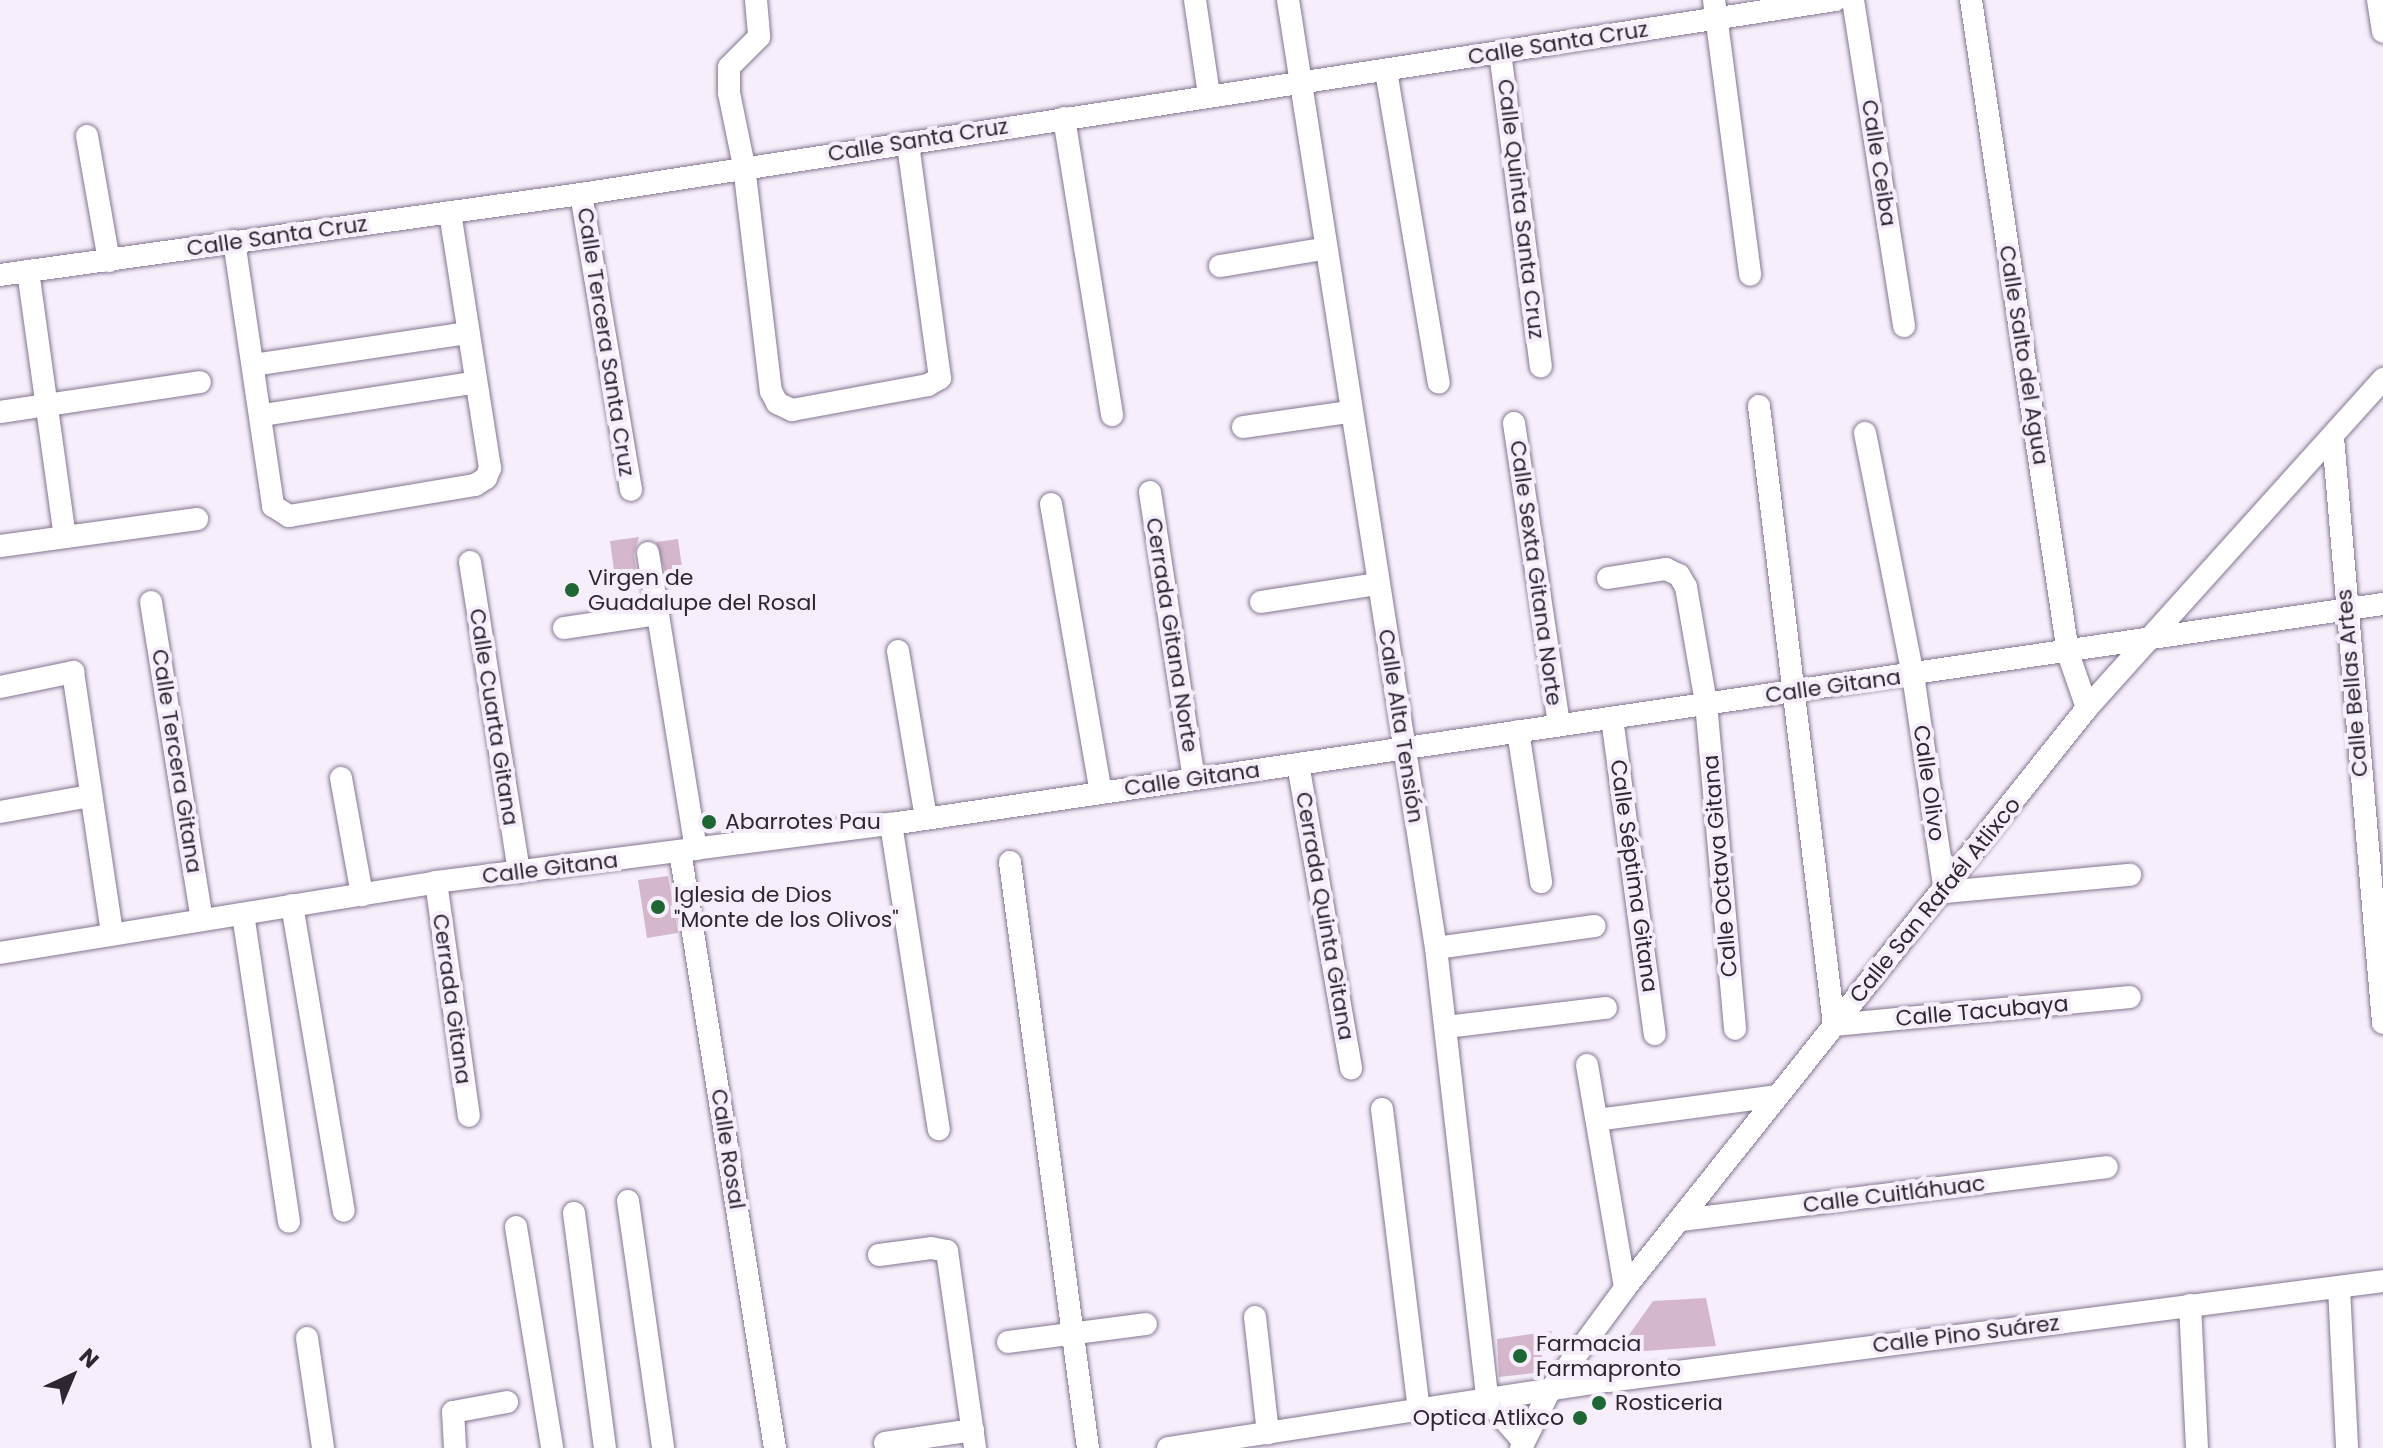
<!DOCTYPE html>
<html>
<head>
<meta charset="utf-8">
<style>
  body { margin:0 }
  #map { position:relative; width:2383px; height:1448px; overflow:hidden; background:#f6effb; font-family:Poppins,sans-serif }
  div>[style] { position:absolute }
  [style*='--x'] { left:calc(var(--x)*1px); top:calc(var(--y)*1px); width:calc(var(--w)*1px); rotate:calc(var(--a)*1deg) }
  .building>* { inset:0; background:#d5b7cb }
  .roads { filter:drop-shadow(0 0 2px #857590) drop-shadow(0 0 2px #857590) }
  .minor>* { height:22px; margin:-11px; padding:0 11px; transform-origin:11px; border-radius:11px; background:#fff }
  .dots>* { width:22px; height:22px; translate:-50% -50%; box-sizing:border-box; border:4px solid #f6effb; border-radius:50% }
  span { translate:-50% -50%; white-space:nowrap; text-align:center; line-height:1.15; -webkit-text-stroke:8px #f6effb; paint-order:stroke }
  .street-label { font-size:22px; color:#2d2732 }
  .poi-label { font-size:22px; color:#2d2732 }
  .left { translate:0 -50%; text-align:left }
  .right { translate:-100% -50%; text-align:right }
  .north { position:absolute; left:32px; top:1336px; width:80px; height:80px; -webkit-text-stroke:6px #f6effb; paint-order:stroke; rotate:44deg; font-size:22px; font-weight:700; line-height:32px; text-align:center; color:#2d2732 }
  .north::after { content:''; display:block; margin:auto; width:28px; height:36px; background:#2d2732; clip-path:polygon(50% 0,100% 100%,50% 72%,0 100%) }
</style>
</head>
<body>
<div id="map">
  <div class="building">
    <div style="clip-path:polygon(639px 537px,634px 554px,637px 574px,615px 578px,610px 541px)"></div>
    <div style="clip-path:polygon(678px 539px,683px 574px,666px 575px,656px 542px)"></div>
    <div style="clip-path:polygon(668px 876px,678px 933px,647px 938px,638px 880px)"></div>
    <div style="clip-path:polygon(1706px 1298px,1716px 1346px,1616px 1353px,1653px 1301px)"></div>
    <div style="clip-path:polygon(1552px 1331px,1535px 1373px,1499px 1377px,1497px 1339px)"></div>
  </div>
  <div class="roads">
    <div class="minor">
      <div style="--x:756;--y:0;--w:37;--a:85"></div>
      <div style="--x:759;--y:37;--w:42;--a:135"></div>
      <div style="--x:729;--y:67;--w:26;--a:90"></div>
      <div style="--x:729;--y:93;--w:75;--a:78.4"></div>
      <div style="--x:744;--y:166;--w:227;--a:83.2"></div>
      <div style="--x:771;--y:391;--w:13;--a:63"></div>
      <div style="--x:777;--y:403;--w:17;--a:25"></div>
      <div style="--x:792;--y:410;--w:138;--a:-10.4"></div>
      <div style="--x:928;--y:385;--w:14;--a:-30"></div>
      <div style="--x:940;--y:378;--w:237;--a:-97.8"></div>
      <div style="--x:1195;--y:0;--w:96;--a:81.6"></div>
      <div style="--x:1288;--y:0;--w:959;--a:81.13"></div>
      <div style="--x:1436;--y:948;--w:456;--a:83.5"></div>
      <div style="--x:1488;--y:1401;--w:53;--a:48.8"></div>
      <div style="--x:1714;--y:0;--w:277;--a:82.5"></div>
      <div style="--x:1853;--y:0;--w:330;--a:81.1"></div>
      <div style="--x:1971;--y:0;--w:660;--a:81.55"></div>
      <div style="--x:2068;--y:653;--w:58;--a:70.9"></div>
      <div style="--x:2378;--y:0;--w:32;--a:81"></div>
      <div style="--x:1500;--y:52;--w:317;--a:82.6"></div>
      <div style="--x:1386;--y:71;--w:316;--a:80.4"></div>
      <div style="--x:1064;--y:118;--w:301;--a:80.8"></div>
      <div style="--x:87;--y:136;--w:127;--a:80"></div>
      <div style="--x:581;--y:194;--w:300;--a:80.4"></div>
      <div style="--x:234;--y:241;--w:268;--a:81.6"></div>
      <div style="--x:273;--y:506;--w:19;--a:32"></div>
      <div style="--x:289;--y:516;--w:189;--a:-9.5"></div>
      <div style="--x:475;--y:485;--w:13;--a:-32"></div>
      <div style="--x:486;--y:478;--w:11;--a:-68"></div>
      <div style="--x:490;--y:468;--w:259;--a:-98.9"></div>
      <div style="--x:1220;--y:266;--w:104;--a:-9.4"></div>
      <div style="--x:28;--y:271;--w:268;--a:82.1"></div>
      <div style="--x:0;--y:275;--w:587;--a:-7.94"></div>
      <div style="--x:581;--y:194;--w:1269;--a:-8.79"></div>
      <div style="--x:253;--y:365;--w:215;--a:-8.5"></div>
      <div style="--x:1759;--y:406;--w:624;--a:83.09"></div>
      <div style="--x:1834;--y:1025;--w:297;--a:-5.4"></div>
      <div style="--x:0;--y:412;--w:202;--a:-8.5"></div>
      <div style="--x:263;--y:415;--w:212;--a:-8.7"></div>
      <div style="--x:1514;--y:423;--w:304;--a:81.5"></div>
      <div style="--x:1243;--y:427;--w:107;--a:-8.1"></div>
      <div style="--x:1865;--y:433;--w:247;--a:78.8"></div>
      <div style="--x:1913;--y:675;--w:219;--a:81.6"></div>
      <div style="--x:1945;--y:892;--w:186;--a:-5.3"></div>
      <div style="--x:2333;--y:437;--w:588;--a:85.12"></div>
      <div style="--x:1150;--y:492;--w:290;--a:81.3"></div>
      <div style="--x:1051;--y:504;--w:292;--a:80.2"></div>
      <div style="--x:0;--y:546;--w:199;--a:-7.8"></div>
      <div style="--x:648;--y:553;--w:300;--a:80.8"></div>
      <div style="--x:470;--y:562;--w:314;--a:81"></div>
      <div style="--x:1608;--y:578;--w:59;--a:-8.8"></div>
      <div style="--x:1666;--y:569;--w:14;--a:25"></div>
      <div style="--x:1679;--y:575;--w:14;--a:60"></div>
      <div style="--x:1686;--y:587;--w:118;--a:80.2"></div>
      <div style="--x:1706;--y:703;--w:327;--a:84.9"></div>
      <div style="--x:151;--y:602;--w:321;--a:80.9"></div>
      <div style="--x:1261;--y:602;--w:117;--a:-8.8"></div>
      <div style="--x:564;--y:628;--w:95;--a:-8.5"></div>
      <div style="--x:898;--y:651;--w:169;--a:80.5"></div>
      <div style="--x:0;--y:687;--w:75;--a:-11.6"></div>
      <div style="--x:73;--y:672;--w:265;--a:81.5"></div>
      <div style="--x:1612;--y:718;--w:319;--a:82.3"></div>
      <div style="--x:1518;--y:731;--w:153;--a:81.3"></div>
      <div style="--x:1298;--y:764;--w:309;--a:80.1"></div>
      <div style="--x:341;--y:778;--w:119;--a:79.8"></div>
      <div style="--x:0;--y:812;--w:91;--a:-10.1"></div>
      <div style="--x:891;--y:824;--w:309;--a:81.1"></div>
      <div style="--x:680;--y:851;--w:605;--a:80.96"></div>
      <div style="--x:1010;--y:862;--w:591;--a:82.42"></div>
      <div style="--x:436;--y:882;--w:236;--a:82"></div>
      <div style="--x:292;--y:905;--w:310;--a:80.4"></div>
      <div style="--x:243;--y:914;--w:311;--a:81.5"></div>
      <div style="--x:1436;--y:948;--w:160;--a:-7.9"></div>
      <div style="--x:0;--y:953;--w:442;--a:-9.2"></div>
      <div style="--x:436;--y:882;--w:459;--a:-7.3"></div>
      <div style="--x:891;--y:824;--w:1508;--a:-8.39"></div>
      <div style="--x:1446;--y:1027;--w:161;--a:-6.8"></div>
      <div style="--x:1587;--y:1065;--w:226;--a:80.3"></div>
      <div style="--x:1382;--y:1109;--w:303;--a:83"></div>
      <div style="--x:1597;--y:1120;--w:181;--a:-7.6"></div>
      <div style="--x:628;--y:1201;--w:249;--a:81.9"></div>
      <div style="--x:574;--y:1213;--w:237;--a:82.5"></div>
      <div style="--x:1682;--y:1220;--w:428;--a:-7.1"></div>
      <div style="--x:516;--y:1227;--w:224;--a:80.7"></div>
      <div style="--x:879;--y:1255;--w:52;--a:-7.7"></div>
      <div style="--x:931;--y:1248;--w:16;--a:11"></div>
      <div style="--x:947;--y:1251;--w:199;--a:81.9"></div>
      <div style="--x:2339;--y:1288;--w:160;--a:87.1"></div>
      <div style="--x:2190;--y:1305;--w:143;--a:87.2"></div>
      <div style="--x:1255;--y:1317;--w:117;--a:83.6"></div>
      <div style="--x:307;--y:1338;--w:111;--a:81.7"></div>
      <div style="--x:1008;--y:1342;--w:139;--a:-7.4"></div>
      <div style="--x:885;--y:1443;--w:89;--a:-8.4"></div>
      <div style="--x:455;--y:1448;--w:36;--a:-93"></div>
      <div style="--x:453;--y:1412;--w:55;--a:-10.5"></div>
      <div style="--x:1168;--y:1448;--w:445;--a:-8.7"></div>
      <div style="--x:1608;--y:1381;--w:781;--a:-7.35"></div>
      <div style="--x:1521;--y:1448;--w:63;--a:-63.4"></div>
      <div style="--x:1549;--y:1392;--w:129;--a:-53.8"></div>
      <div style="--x:1625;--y:1288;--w:742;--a:-51.46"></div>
      <div style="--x:2087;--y:708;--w:443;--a:-48"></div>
    </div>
  </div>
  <div class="dots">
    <div style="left:572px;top:590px;background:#1e6735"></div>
    <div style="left:709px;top:822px;background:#1e6735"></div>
    <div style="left:658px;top:907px;background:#1e6735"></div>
    <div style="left:1520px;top:1356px;background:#1e6735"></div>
    <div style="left:1599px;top:1403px;background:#1e6735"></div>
    <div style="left:1580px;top:1418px;background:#1e6735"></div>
  </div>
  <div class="street-label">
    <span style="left:1558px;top:43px;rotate:-9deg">Calle Santa Cruz</span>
    <span style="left:918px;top:140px;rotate:-9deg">Calle Santa Cruz</span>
    <span style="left:1879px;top:163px;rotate:81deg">Calle Ceiba</span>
    <span style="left:1521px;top:209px;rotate:83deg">Calle Quinta Santa Cruz</span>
    <span style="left:277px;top:236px;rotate:-8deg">Calle Santa Cruz</span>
    <span style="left:606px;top:342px;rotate:81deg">Calle Tercera Santa Cruz</span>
    <span style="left:2024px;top:355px;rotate:81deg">Calle Salto del Agua</span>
    <span style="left:1536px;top:573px;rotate:82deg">Calle Sexta Gitana Norte</span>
    <span style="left:1172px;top:635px;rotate:81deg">Cerrada Gitana Norte</span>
    <span style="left:2352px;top:683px;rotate:-95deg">Calle Bellas Artes</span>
    <span style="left:1833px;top:686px;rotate:-8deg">Calle Gitana</span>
    <span style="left:494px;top:717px;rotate:81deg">Calle Cuarta Gitana</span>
    <span style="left:1401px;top:726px;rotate:81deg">Calle Alta Tensión</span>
    <span style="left:177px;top:761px;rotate:81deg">Calle Tercera Gitana</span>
    <span style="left:1192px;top:779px;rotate:-8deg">Calle Gitana</span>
    <span style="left:1929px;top:783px;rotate:82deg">Calle Olivo</span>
    <span style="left:1720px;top:866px;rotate:-95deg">Calle Octava Gitana</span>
    <span style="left:550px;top:868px;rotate:-7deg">Calle Gitana</span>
    <span style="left:1634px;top:876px;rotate:82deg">Calle Séptima Gitana</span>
    <span style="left:1935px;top:900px;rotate:-51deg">Calle San Rafaél Atlixco</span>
    <span style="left:1325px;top:916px;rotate:80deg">Cerrada Quinta Gitana</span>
    <span style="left:452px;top:999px;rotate:82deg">Cerrada Gitana</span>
    <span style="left:1982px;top:1011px;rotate:-5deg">Calle Tacubaya</span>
    <span style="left:728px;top:1149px;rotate:81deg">Calle Rosal</span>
    <span style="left:1894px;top:1194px;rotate:-7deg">Calle Cuitláhuac</span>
    <span style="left:1966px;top:1334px;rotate:-7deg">Calle Pino Suárez</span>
  </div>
  <div class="poi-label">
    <span class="left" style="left:588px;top:590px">Virgen de<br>Guadalupe del Rosal</span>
    <span class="left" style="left:725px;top:822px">Abarrotes Pau</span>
    <span class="left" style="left:674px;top:907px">Iglesia de Dios<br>"Monte de los Olivos"</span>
    <span class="left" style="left:1536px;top:1356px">Farmacia<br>Farmapronto</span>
    <span class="left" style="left:1615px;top:1403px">Rosticeria</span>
    <span class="right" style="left:1564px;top:1418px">Optica Atlixco</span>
  </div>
  <div class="north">N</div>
</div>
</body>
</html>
